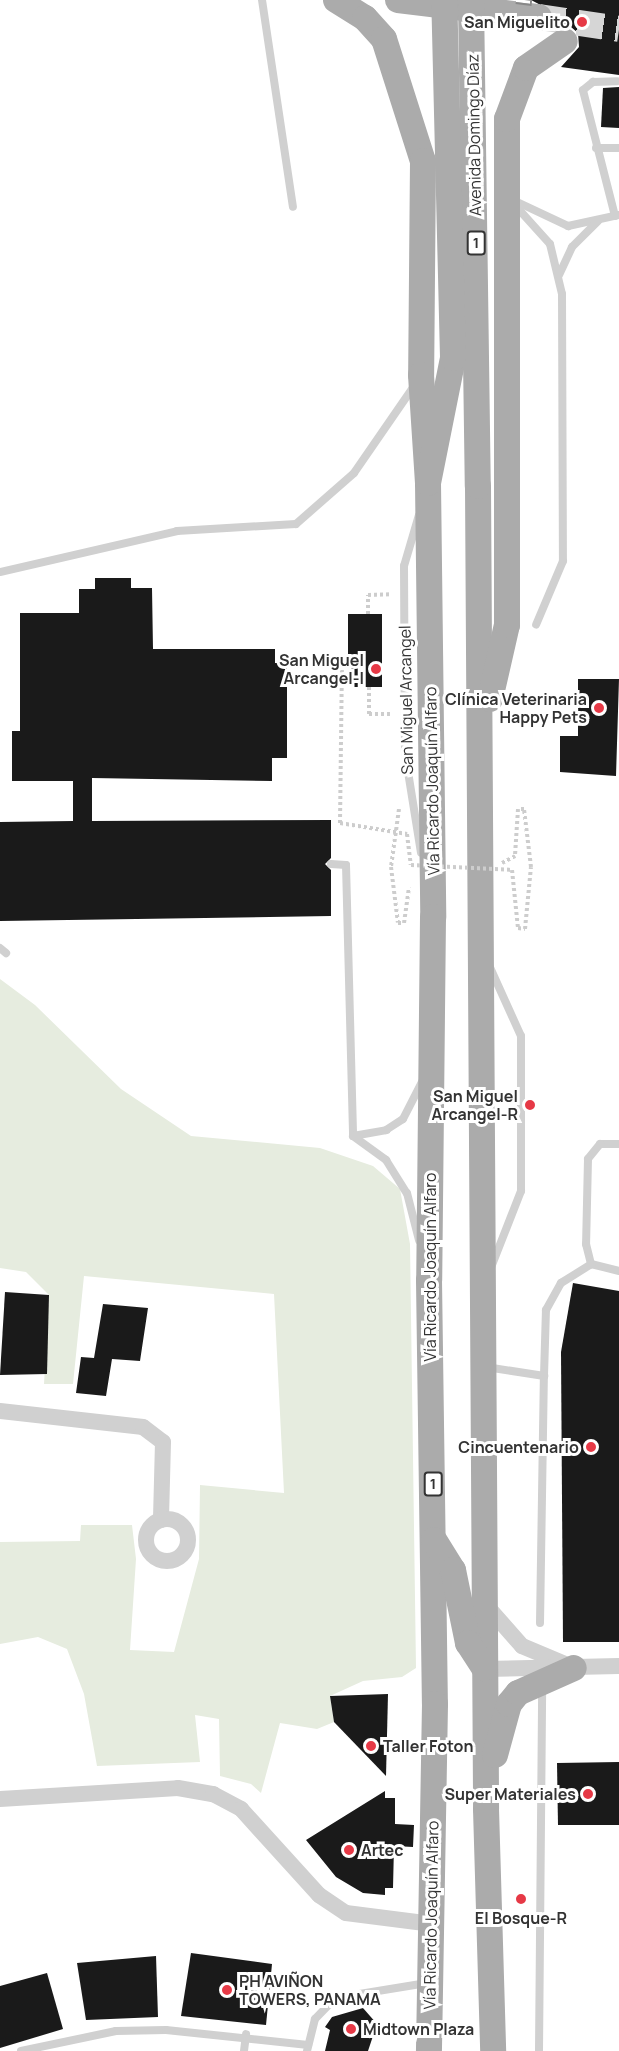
<!DOCTYPE html>
<html>
<head>
<meta charset="utf-8">
<style>
  body { margin:0 }
  #map { position:relative; width:619px; height:2051px; overflow:hidden; background:#fff; font-family:Manrope,sans-serif }
  div>[style] { position:absolute }
  [style*='--x'] { left:calc(var(--x)*1px); top:calc(var(--y)*1px); width:calc(var(--w)*1px); rotate:calc(var(--a)*1deg) }
  .green>* { inset:0; background:#e6ecdf }
  .building>* { inset:0; background:#1a1a1a }
  .primary-tunnel>* { height:26px; margin-top:-13px; transform-origin:0; background:repeating-linear-gradient(90deg,#d6d6d6 0 26px,transparent 0 39px) }
  .path>* { height:4px; margin-top:-2px; transform-origin:0; background:repeating-linear-gradient(90deg,#cdcdcd 0 3px,transparent 0 6px) }
  .lane>* { height:8px; margin:-4px; padding:0 4px; transform-origin:4px; border-radius:4px; background:#d0d0d0 }
  .street>* { height:16px; margin:-8px; padding:0 8px; transform-origin:8px; border-radius:8px; background:#d0d0d0 }
  .street>.ring { margin:-8px; padding:0; box-sizing:content-box; background:none; border:16px solid #d0d0d0; border-radius:50% }
  .primary>* { height:26px; margin:-13px; padding:0 13px; transform-origin:13px; border-radius:13px; background:#ababab }
  .rail>* { height:7px; margin-top:-3.5px; transform-origin:0; background:repeating-linear-gradient(90deg,#fff 0 14px,#888 0 28px); box-sizing:border-box; border-block:2px solid #888 }
  .path-bridge>* { height:4px; margin-top:-2px; transform-origin:0; background:repeating-linear-gradient(90deg,#cdcdcd 0 3px,transparent 0 6px) }
  .primary-bridge>* { height:26px; margin:-13px; padding:0 13px; transform-origin:13px; border-radius:13px; background:#ababab }
  .dots>* { width:16px; height:16px; translate:-50% -50%; box-sizing:border-box; border:3px solid #fff; border-radius:50% }
  span { translate:-50% -50%; white-space:nowrap; text-align:center; line-height:1.15; -webkit-text-stroke:6px #fff; paint-order:stroke }
  .shield-label span { padding:2px 4px; background:#fff; border:2px solid; border-radius:4px; -webkit-text-stroke-width:0 }
  .shield-label { font-size:15px; color:#333; font-weight:700 }
  .poi-label { font-size:16px; color:#333; font-weight:700 }
  .right { translate:-100% -50%; text-align:right }
  .left { translate:0 -50%; text-align:left }
  .street-label { font-size:16px; color:#333 }
</style>
</head>
<body>
<div id="map">
  <div class="green">
    <div style="clip-path:polygon(0 979px,35px 1005px,121px 1089px,191px 1136px,320px 1148px,373px 1166px,400px 1189px,410px 1244px,416px 1668px,402px 1677px,363px 1681px,330px 1696px,334px 1722px,317px 1729px,280px 1723px,261px 1793px,251px 1784px,220px 1776px,219px 1719px,195px 1715px,200px 1762px,97px 1766px,84px 1694px,67px 1649px,38px 1637px,0 1644px,0 1542px,80px 1541px,81px 1525px,132px 1525px,136px 1559px,130px 1650px,174px 1652px,199px 1559px,200px 1485px,284px 1493px,274px 1294px,84px 1276px,73px 1384px,44px 1384px,49px 1295px,26px 1272px,0 1268px)"></div>
  </div>
  <div class="building">
    <div style="clip-path:polygon(531px 0,619px 0,619px 75px,561px 67px,579px 47px,578px 33px,571px 27px,551px 28px,552px 11px)"></div>
    <div style="clip-path:polygon(619px 87px,619px 128px,601px 127px,603px 88px)"></div>
    <div style="clip-path:polygon(95px 578px,131px 578px,131px 588px,152px 588px,153px 649px,275px 649px,275px 663px,287px 663px,287px 758px,272px 758px,272px 781px,92px 778px,92px 821px,331px 820px,331px 858px,325px 864px,331px 870px,331px 916px,0 921px,0 822px,73px 821px,73px 781px,12px 781px,12px 731px,20px 731px,20px 613px,79px 613px,79px 589px,95px 589px)"></div>
    <div style="clip-path:polygon(348px 614px,382px 614px,382px 687px,348px 687px)"></div>
    <div style="clip-path:polygon(578px 679px,619px 679px,616px 776px,560px 772px,560px 736px,578px 736px)"></div>
    <div style="clip-path:polygon(573px 1283px,619px 1291px,619px 1642px,563px 1642px,561px 1352px)"></div>
    <div style="clip-path:polygon(5px 1292px,49px 1295px,47px 1374px,0 1375px)"></div>
    <div style="clip-path:polygon(103px 1304px,148px 1308px,140px 1361px,112px 1359px,106px 1396px,76px 1393px,81px 1357px,94px 1358px)"></div>
    <div style="clip-path:polygon(388px 1694px,386px 1776px,334px 1722px,330px 1696px)"></div>
    <div style="clip-path:polygon(619px 1762px,619px 1825px,558px 1825px,557px 1763px)"></div>
    <div style="clip-path:polygon(385px 1791px,385px 1798px,395px 1798px,395px 1824px,414px 1825px,413px 1847px,394px 1846px,393px 1888px,385px 1888px,385px 1895px,363px 1893px,336px 1877px,306px 1840px)"></div>
    <div style="clip-path:polygon(191px 1953px,272px 1964px,266px 2025px,181px 2016px)"></div>
    <div style="clip-path:polygon(156px 1956px,158px 2017px,86px 2020px,77px 1963px)"></div>
    <div style="clip-path:polygon(47px 1973px,63px 2029px,0 2048px,0 1986px)"></div>
    <div style="clip-path:polygon(363px 2008px,377px 2024px,368px 2051px,325px 2051px,330px 2030px,325px 2027px,332px 2017px)"></div>
  </div>
  <div class="primary-tunnel">
    <div style="--x:539;--y:17;--w:81;--a:8.5"></div>
  </div>
  <div class="path">
    <div style="--x:368;--y:614;--w:19;--a:-90"></div>
    <div style="--x:368;--y:595;--w:23;--a:-2"></div>
    <div style="--x:369;--y:687;--w:27;--a:90"></div>
    <div style="--x:369;--y:714;--w:23;--a:0"></div>
    <div style="--x:399;--y:809;--w:59;--a:97.9"></div>
    <div style="--x:391;--y:867;--w:56;--a:82.9"></div>
    <div style="--x:398;--y:923;--w:6;--a:0"></div>
    <div style="--x:404;--y:923;--w:36;--a:-82"></div>
    <div style="--x:340;--y:823;--w:165;--a:-89.3"></div>
    <div style="--x:502;--y:863;--w:15;--a:-28"></div>
  </div>
  <div class="lane">
    <div style="--x:262;--y:0;--w:209;--a:81.5"></div>
    <div style="--x:596;--y:148;--w:23;--a:0"></div>
    <div style="--x:515;--y:201;--w:59;--a:25.3"></div>
    <div style="--x:568;--y:226;--w:52;--a:-12.2"></div>
    <div style="--x:513;--y:203;--w:55;--a:47.9"></div>
    <div style="--x:550;--y:244;--w:51;--a:76.5"></div>
    <div style="--x:562;--y:294;--w:267;--a:89.8"></div>
    <div style="--x:563;--y:561;--w:69;--a:112.9"></div>
    <div style="--x:615;--y:216;--w:130;--a:-104.3"></div>
    <div style="--x:583;--y:90;--w:13;--a:-39"></div>
    <div style="--x:593;--y:82;--w:24;--a:-2"></div>
    <div style="--x:559;--y:275;--w:31;--a:-65"></div>
    <div style="--x:572;--y:247;--w:37;--a:-45"></div>
    <div style="--x:419;--y:515;--w:53;--a:106.4"></div>
    <div style="--x:404;--y:566;--w:187;--a:89.7"></div>
    <div style="--x:405;--y:753;--w:101;--a:80.9"></div>
    <div style="--x:0;--y:572;--w:182;--a:-13"></div>
    <div style="--x:177;--y:531;--w:119;--a:-3.4"></div>
    <div style="--x:296;--y:524;--w:77;--a:-41.3"></div>
    <div style="--x:354;--y:473;--w:109;--a:-55.4"></div>
    <div style="--x:331;--y:864;--w:15;--a:4"></div>
    <div style="--x:346;--y:865;--w:271;--a:88.5"></div>
    <div style="--x:0;--y:948;--w:8;--a:40"></div>
    <div style="--x:488;--y:963;--w:80;--a:65.7"></div>
    <div style="--x:521;--y:1036;--w:155;--a:90"></div>
    <div style="--x:521;--y:1191;--w:85;--a:111.4"></div>
    <div style="--x:353;--y:1136;--w:41;--a:36"></div>
    <div style="--x:386;--y:1160;--w:39;--a:58"></div>
    <div style="--x:407;--y:1193;--w:49;--a:75.7"></div>
    <div style="--x:353;--y:1136;--w:34;--a:-10"></div>
    <div style="--x:386;--y:1130;--w:20;--a:-33"></div>
    <div style="--x:403;--y:1119;--w:44;--a:-62.9"></div>
    <div style="--x:619;--y:1144;--w:19;--a:180"></div>
    <div style="--x:600;--y:1144;--w:19;--a:129"></div>
    <div style="--x:588;--y:1159;--w:85;--a:91.3"></div>
    <div style="--x:586;--y:1244;--w:21;--a:76"></div>
    <div style="--x:591;--y:1264;--w:29;--a:14"></div>
    <div style="--x:486;--y:1367;--w:59;--a:8.8"></div>
    <div style="--x:544;--y:1376;--w:66;--a:-88.3"></div>
    <div style="--x:546;--y:1310;--w:31;--a:-61"></div>
    <div style="--x:561;--y:1283;--w:36;--a:-32"></div>
    <div style="--x:540;--y:1623;--w:247;--a:-89.1"></div>
    <div style="--x:21;--y:2051;--w:97;--a:-11.9"></div>
    <div style="--x:116;--y:2031;--w:50;--a:-1.1"></div>
    <div style="--x:166;--y:2030;--w:143;--a:6"></div>
    <div style="--x:244;--y:2051;--w:17;--a:-83"></div>
    <div style="--x:307;--y:2051;--w:33;--a:-76"></div>
    <div style="--x:315;--y:2019;--w:29;--a:-46"></div>
    <div style="--x:335;--y:1998;--w:93;--a:-9.3"></div>
    <div style="--x:539;--y:2051;--w:366;--a:-89.5"></div>
  </div>
  <div class="street">
    <div style="--x:0;--y:1411;--w:144;--a:6.4"></div>
    <div style="--x:143;--y:1427;--w:25;--a:37"></div>
    <div style="--x:163;--y:1442;--w:78;--a:91.5"></div>
    <div class="ring" style="left:146px;top:1519px;width:26px;height:26px"></div>
    <div style="--x:485;--y:1604;--w:56;--a:48.6"></div>
    <div style="--x:522;--y:1646;--w:47;--a:22.7"></div>
    <div style="--x:485;--y:1669;--w:134;--a:-1.3"></div>
    <div style="--x:0;--y:1799;--w:178;--a:-3.5"></div>
    <div style="--x:178;--y:1788;--w:36;--a:10"></div>
    <div style="--x:213;--y:1794;--w:32;--a:28"></div>
    <div style="--x:241;--y:1809;--w:116;--a:47.8"></div>
    <div style="--x:319;--y:1895;--w:32;--a:34"></div>
    <div style="--x:346;--y:1913;--w:87;--a:7.3"></div>
  </div>
  <div class="primary">
    <div style="--x:336;--y:0;--w:34;--a:32"></div>
    <div style="--x:365;--y:18;--w:28;--a:48"></div>
    <div style="--x:384;--y:39;--w:128;--a:72.3"></div>
    <div style="--x:423;--y:161;--w:214;--a:90.5"></div>
    <div style="--x:421;--y:375;--w:108;--a:86.3"></div>
    <div style="--x:428;--y:483;--w:434;--a:89.3"></div>
    <div style="--x:433;--y:917;--w:363;--a:90.6"></div>
    <div style="--x:429;--y:1280;--w:424;--a:89.2"></div>
    <div style="--x:435;--y:1704;--w:347;--a:91"></div>
    <div style="--x:398;--y:0;--w:142;--a:6.9"></div>
    <div style="--x:478;--y:486;--w:1323;--a:89.65"></div>
    <div style="--x:486;--y:1809;--w:242;--a:88.3"></div>
    <div style="--x:490;--y:699;--w:76;--a:-77.1"></div>
    <div style="--x:507;--y:625;--w:506;--a:-90"></div>
    <div style="--x:507;--y:119;--w:54;--a:-69.6"></div>
    <div style="--x:526;--y:68;--w:47;--a:-34.7"></div>
    <div style="--x:434;--y:1540;--w:36;--a:58"></div>
    <div style="--x:453;--y:1570;--w:75;--a:78.4"></div>
    <div style="--x:468;--y:1643;--w:30;--a:57"></div>
    <div style="--x:495;--y:1755;--w:53;--a:-74.6"></div>
    <div style="--x:509;--y:1704;--w:14;--a:-51"></div>
    <div style="--x:518;--y:1693;--w:61;--a:-24.1"></div>
  </div>
  <div class="rail">
    <div style="--x:516;--y:0;--w:16;--a:7"></div>
  </div>
  <div class="path-bridge">
    <div style="--x:340;--y:823;--w:68;--a:9.3"></div>
    <div style="--x:407;--y:834;--w:31;--a:83"></div>
    <div style="--x:411;--y:865;--w:101;--a:2.8"></div>
    <div style="--x:512;--y:870;--w:58;--a:84.1"></div>
    <div style="--x:518;--y:928;--w:7;--a:8"></div>
    <div style="--x:525;--y:929;--w:62;--a:-84.5"></div>
    <div style="--x:531;--y:867;--w:58;--a:-96.9"></div>
    <div style="--x:524;--y:809;--w:6;--a:180"></div>
    <div style="--x:518;--y:809;--w:47;--a:93.7"></div>
  </div>
  <div class="primary-bridge">
    <div style="--x:471;--y:0;--w:486;--a:89.2"></div>
    <div style="--x:428;--y:483;--w:127;--a:-78.7"></div>
    <div style="--x:453;--y:358;--w:358;--a:-91.4"></div>
  </div>
  <div class="dots">
    <div style="left:582px;top:22px;background:#e63946"></div>
    <div style="left:376px;top:669px;background:#e63946"></div>
    <div style="left:599px;top:708px;background:#e63946"></div>
    <div style="left:530px;top:1105px;background:#e63946"></div>
    <div style="left:591px;top:1447px;background:#e63946"></div>
    <div style="left:371px;top:1746px;background:#e63946"></div>
    <div style="left:588px;top:1794px;background:#e63946"></div>
    <div style="left:349px;top:1850px;background:#e63946"></div>
    <div style="left:521px;top:1899px;background:#e63946"></div>
    <div style="left:227px;top:1990px;background:#e63946"></div>
    <div style="left:351px;top:2029px;background:#e63946"></div>
  </div>
  <div class="shield-label">
    <span style="left:476px;top:243px">1</span>
    <span style="left:433px;top:1484px">1</span>
  </div>
  <div class="poi-label">
    <span class="right" style="left:570px;top:22px">San Miguelito</span>
    <span class="right" style="left:364px;top:669px">San Miguel<br>Arcangel-I</span>
    <span class="right" style="left:587px;top:708px">Clínica Veterinaria<br>Happy Pets</span>
    <span class="right" style="left:518px;top:1105px">San Miguel<br>Arcangel-R</span>
    <span class="right" style="left:579px;top:1447px">Cincuentenario</span>
    <span class="left" style="left:383px;top:1746px">Taller Foton</span>
    <span class="right" style="left:576px;top:1794px">Super Materiales</span>
    <span class="left" style="left:361px;top:1850px">Artec</span>
    <span style="left:521px;top:1918px">El Bosque-R</span>
    <span class="left" style="left:239px;top:1990px">PH AVIÑON<br>TOWERS, PANAMA</span>
    <span class="left" style="left:363px;top:2029px">Midtown Plaza</span>
  </div>
  <div class="street-label">
    <span style="left:474px;top:135px;rotate:-91deg">Avenida Domingo Díaz</span>
    <span style="left:406px;top:700px;rotate:-91deg">San Miguel Arcangel</span>
    <span style="left:432px;top:781px;rotate:-91deg">Vía Ricardo Joaquín Alfaro</span>
    <span style="left:430px;top:1267px;rotate:-90deg">Vía Ricardo Joaquín Alfaro</span>
    <span style="left:431px;top:1915px;rotate:-89deg">Vía Ricardo Joaquín Alfaro</span>
  </div>
</div>
</body>
</html>
